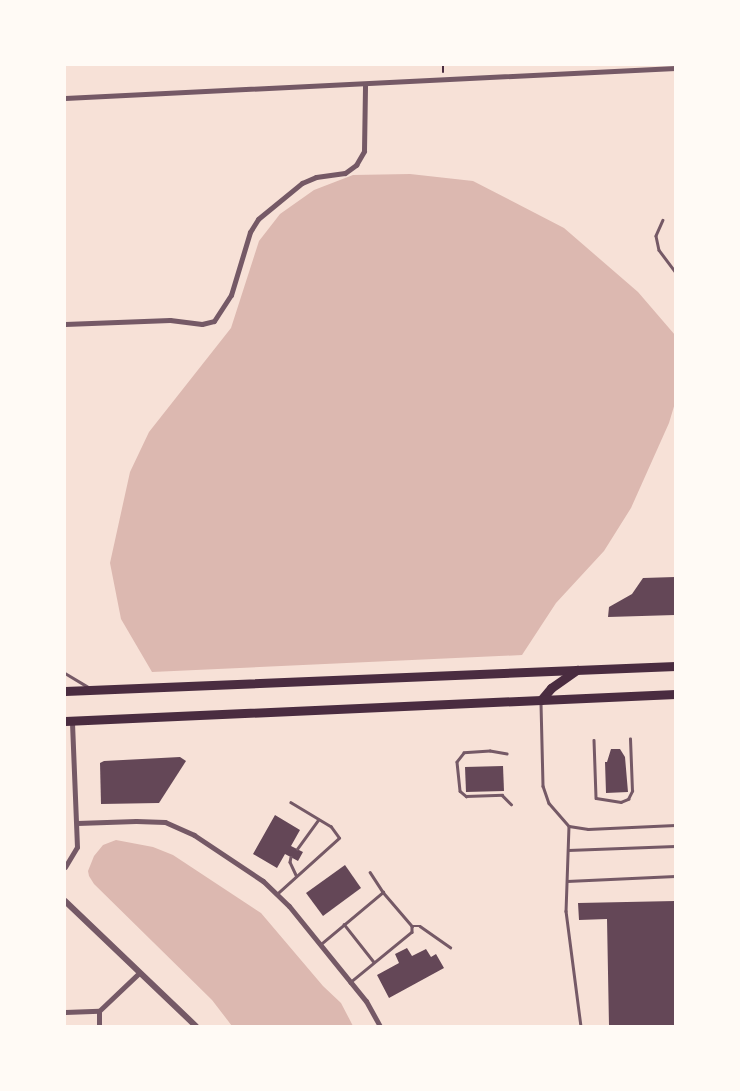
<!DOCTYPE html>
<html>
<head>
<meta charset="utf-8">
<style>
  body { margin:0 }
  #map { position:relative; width:740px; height:1091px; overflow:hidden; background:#f7e1d7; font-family:"Sofia Sans Condensed",sans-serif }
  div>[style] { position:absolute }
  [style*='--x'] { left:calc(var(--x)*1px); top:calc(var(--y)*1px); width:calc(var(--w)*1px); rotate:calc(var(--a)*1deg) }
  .water>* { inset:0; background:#dcb8b0 }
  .building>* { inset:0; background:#644757 }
  .path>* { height:2px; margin:-1px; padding:0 1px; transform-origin:1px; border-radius:1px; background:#4a2c40 }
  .service>* { height:2.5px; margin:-1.25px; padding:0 1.25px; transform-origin:1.25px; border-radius:1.25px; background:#755966 }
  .minor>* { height:5px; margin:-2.5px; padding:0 2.5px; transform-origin:2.5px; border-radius:2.5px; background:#755966 }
  .tertiary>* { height:6px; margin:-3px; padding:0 3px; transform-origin:3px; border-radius:3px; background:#755966 }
  .trunk>* { height:9px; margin:-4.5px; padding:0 4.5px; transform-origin:4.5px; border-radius:4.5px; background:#4a2c40 }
  span { translate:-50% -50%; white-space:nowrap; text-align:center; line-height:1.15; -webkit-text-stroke:4px #fffaf5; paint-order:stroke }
  .frame { position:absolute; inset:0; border:66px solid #fffaf5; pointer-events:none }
</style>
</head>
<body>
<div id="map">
  <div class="water">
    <div style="clip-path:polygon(410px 174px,473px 181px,564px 228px,638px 292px,675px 335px,675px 403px,669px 423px,631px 508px,604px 551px,556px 603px,522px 655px,152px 672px,121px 619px,110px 563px,130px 472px,149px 432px,231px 328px,259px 241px,280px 214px,314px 190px,353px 175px)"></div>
    <div style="clip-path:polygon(116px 840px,153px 847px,173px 855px,261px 913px,323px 986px,341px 1003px,353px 1026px,232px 1026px,212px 1000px,94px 884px,89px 876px,88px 871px,94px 856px,103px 845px)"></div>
  </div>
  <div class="building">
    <div style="clip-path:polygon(675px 577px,675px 615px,608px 617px,609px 607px,632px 594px,643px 578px)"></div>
    <div style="clip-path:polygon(611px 749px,620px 749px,625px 757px,628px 792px,606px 793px,605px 762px,607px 762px)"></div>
    <div style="clip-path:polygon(180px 757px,186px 761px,159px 803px,101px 804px,100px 763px,104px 761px)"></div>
    <div style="clip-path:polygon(503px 766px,504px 791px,466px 792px,465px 767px)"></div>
    <div style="clip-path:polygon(275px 815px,300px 830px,291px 846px,303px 852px,298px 861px,285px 854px,277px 868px,253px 854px)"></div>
    <div style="clip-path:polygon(345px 865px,361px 888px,323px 916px,306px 893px)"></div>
    <div style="clip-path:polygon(675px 901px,675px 1026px,609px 1026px,607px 919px,579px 920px,578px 903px)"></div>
    <div style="clip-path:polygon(407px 948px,412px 956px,426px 949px,431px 957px,436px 954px,444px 968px,389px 998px,377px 975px,399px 963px,395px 954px)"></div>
  </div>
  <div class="path">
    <div style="--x:443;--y:65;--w:7;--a:90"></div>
  </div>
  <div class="service">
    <div style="--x:663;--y:220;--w:17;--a:114"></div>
    <div style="--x:656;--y:236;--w:14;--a:78"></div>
    <div style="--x:659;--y:250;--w:26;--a:53"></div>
    <div style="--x:65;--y:673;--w:26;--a:31"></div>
    <div style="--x:541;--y:703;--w:83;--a:88.6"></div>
    <div style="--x:543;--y:786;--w:18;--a:71"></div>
    <div style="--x:549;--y:803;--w:30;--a:49"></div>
    <div style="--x:569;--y:826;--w:19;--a:9"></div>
    <div style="--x:588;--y:829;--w:87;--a:-2.6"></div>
    <div style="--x:594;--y:740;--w:58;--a:88"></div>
    <div style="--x:596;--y:798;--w:25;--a:9"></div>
    <div style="--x:621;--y:802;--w:8;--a:-23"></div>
    <div style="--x:628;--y:799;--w:9;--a:-63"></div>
    <div style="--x:632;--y:791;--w:52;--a:-92.2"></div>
    <div style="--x:507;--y:754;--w:17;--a:-170"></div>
    <div style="--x:490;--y:751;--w:26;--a:176"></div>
    <div style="--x:464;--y:753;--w:11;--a:128"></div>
    <div style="--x:457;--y:762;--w:29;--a:84"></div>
    <div style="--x:460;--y:791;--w:8;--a:40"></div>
    <div style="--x:466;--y:796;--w:36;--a:-2"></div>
    <div style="--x:502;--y:795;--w:13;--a:45"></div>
    <div style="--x:569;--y:826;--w:85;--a:92"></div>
    <div style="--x:566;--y:911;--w:116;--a:82.6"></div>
    <div style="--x:297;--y:849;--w:36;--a:-54"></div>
    <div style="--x:568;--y:850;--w:107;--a:-2.1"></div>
    <div style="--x:291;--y:857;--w:5;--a:101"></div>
    <div style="--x:290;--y:862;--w:14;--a:65"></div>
    <div style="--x:370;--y:872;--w:24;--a:57"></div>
    <div style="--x:567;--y:881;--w:108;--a:-2.7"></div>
    <div style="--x:278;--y:893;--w:82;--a:-42"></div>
    <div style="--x:339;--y:838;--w:14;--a:-126"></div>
    <div style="--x:331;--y:827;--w:47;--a:-149"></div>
    <div style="--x:344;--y:924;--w:48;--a:51.7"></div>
    <div style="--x:412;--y:926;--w:8;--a:0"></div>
    <div style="--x:420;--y:926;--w:37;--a:35"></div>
    <div style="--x:321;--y:944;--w:81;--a:-40"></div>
    <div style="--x:383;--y:892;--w:45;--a:49.5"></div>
    <div style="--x:412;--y:926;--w:6;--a:90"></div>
    <div style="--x:412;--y:932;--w:80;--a:140.6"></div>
  </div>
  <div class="minor">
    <div style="--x:65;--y:98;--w:611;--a:-2.82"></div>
    <div style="--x:65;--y:324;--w:105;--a:-2.2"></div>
    <div style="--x:170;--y:320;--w:32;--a:7"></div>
    <div style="--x:202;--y:324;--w:12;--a:-14"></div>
    <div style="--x:214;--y:321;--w:31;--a:-57"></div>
    <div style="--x:231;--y:295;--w:66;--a:-73.2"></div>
    <div style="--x:250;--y:232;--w:15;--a:-58"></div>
    <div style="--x:258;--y:219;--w:57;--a:-39.3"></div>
    <div style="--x:302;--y:183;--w:15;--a:-23"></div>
    <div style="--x:316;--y:177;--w:29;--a:-8"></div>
    <div style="--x:345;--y:173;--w:14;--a:-36"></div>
    <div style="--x:356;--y:165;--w:16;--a:-60"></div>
    <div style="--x:364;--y:151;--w:67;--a:-89.1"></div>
    <div style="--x:77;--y:823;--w:59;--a:-1.9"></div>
    <div style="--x:136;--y:821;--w:29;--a:2"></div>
    <div style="--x:165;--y:822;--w:32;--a:24"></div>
    <div style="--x:194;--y:835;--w:83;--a:33.7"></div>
    <div style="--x:263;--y:881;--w:36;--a:44"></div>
    <div style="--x:289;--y:906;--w:122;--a:51"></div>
    <div style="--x:366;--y:1001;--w:29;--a:61"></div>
    <div style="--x:65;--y:867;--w:23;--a:-59"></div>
    <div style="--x:77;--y:847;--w:126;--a:-92.3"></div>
    <div style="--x:65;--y:1012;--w:34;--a:-2"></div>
    <div style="--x:99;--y:1026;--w:15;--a:-90"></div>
    <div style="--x:99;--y:1011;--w:55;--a:-43.5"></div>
  </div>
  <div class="tertiary">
    <div style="--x:65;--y:901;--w:181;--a:43.7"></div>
  </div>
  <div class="trunk">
    <div style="--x:65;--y:691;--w:611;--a:-2.35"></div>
    <div style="--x:541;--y:700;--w:16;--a:-50"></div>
    <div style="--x:551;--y:688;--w:32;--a:-35"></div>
    <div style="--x:65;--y:721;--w:611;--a:-2.53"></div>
  </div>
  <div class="frame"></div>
</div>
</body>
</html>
